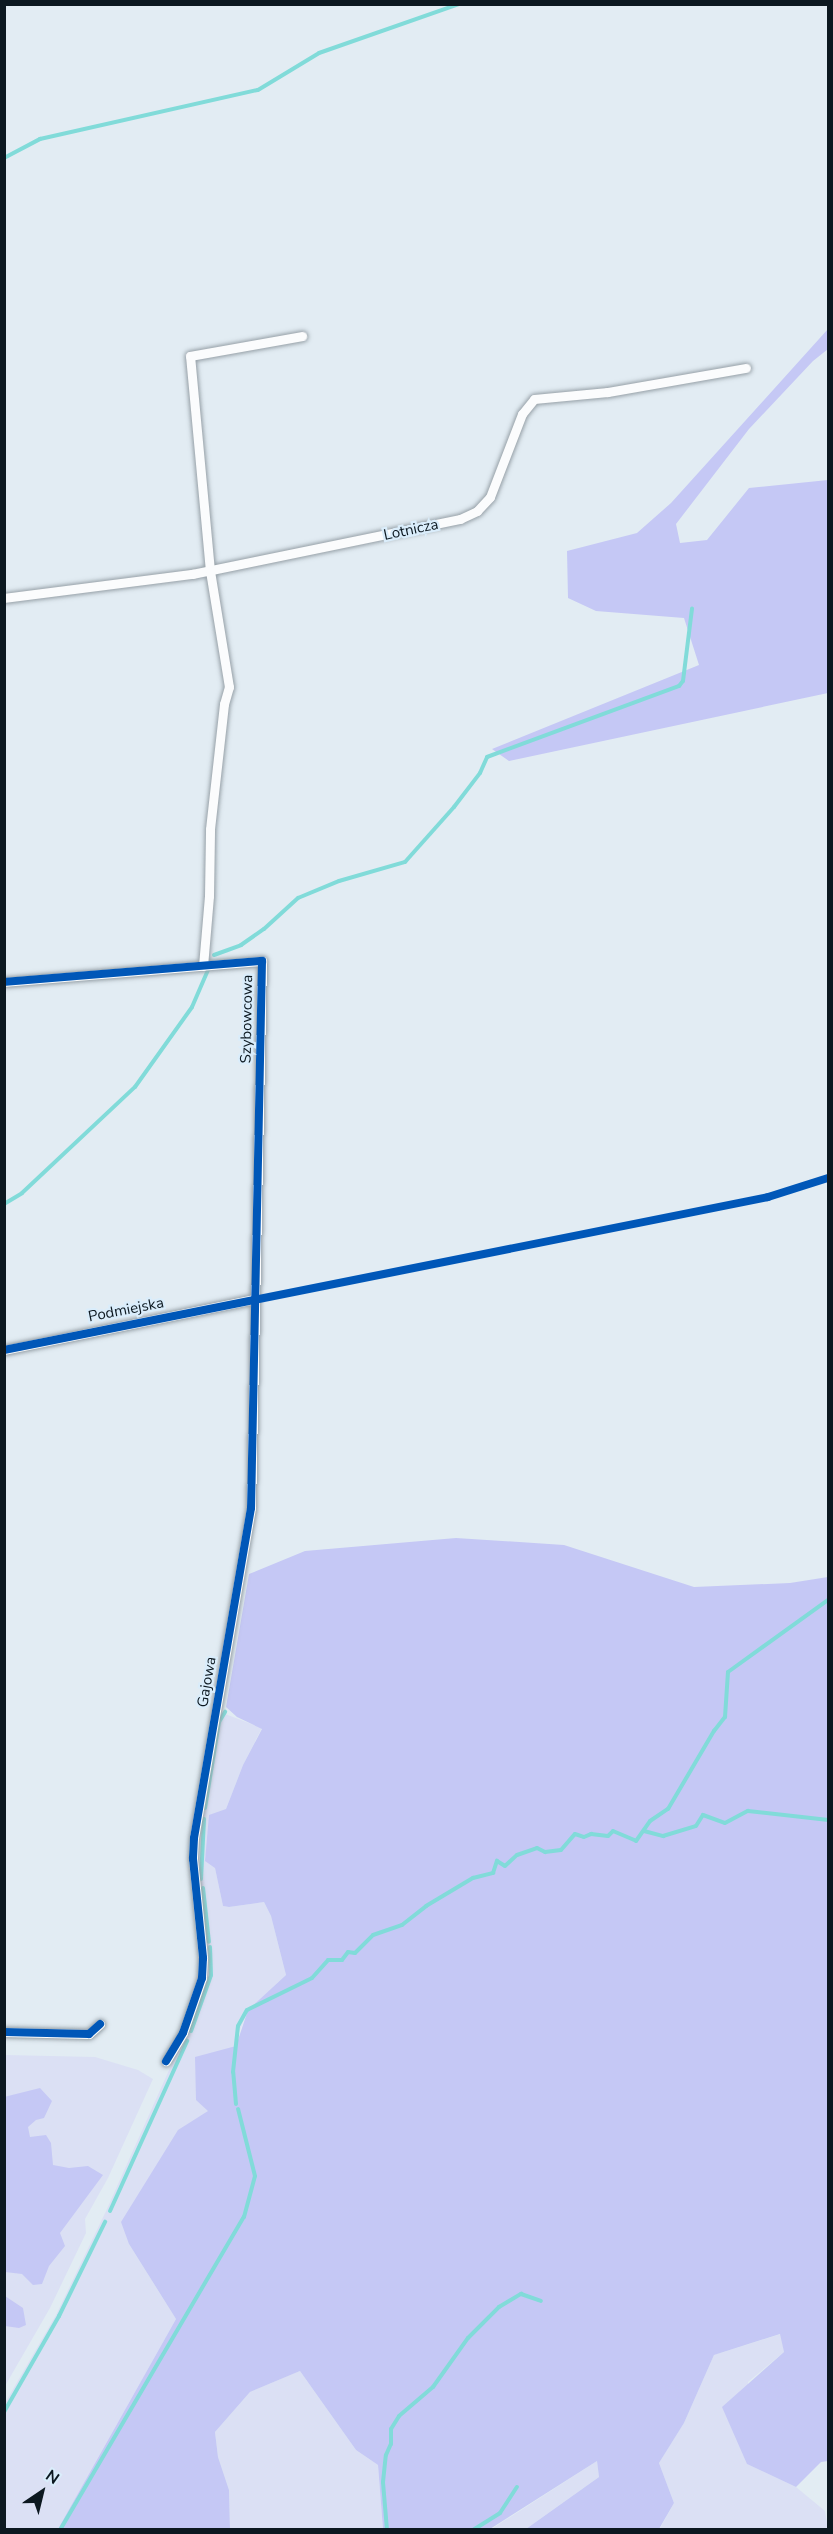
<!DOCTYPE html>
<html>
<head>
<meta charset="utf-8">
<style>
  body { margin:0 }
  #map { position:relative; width:833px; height:2534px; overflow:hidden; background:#e2ecf3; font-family:"Nunito Sans",sans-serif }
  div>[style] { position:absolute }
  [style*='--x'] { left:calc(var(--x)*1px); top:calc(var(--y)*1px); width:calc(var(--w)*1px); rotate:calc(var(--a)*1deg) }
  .green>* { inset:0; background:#dbe0f4 }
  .forest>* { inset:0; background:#c5c8f5 }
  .stream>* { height:4px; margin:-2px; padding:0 2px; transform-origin:2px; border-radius:2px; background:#81dbd9 }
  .roads { filter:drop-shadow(0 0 2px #96a0a7) drop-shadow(0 0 2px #96a0a7) }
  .street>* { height:9px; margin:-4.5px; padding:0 4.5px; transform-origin:4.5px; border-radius:4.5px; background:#fbfcfd }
  .cycleway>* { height:8px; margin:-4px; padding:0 4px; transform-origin:4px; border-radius:4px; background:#0057b8 }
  span { translate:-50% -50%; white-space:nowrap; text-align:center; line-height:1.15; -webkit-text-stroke:4.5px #daedfb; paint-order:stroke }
  .street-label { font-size:15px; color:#0c1820 }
  .frame { position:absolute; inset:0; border:6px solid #0c1820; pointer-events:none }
  .north { position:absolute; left:12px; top:2462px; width:60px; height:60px; -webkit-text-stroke:4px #daedfb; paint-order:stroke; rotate:35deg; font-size:16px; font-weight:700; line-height:24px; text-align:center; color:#0c1820 }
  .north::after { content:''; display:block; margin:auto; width:21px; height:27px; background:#0c1820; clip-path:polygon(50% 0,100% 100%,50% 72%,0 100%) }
</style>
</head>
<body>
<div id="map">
  <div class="green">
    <div style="clip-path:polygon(220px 1712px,262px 1728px,243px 1765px,226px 1809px,215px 1868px,223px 1906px,229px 1907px,264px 1902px,271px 1916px,286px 1975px,248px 2010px,208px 2111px,129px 2244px,176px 2319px,58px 2529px,5px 2530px,5px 2403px,56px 2315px,106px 2211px,199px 2003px,206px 1976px,207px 1952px,199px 1885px,201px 1819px)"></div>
    <div style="clip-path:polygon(5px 2055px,95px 2057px,138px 2070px,153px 2079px,108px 2178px,85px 2219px,86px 2233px,50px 2308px,5px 2386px)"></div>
    <div style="clip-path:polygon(781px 2334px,784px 2352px,748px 2382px,747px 2464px,796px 2487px,825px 2511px,828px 2529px,659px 2530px,674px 2503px,659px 2463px,684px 2423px,714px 2355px)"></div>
    <div style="clip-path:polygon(300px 2371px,356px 2450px,378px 2465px,383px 2529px,230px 2529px,229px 2490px,218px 2457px,215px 2432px,250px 2392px)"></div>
    <div style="clip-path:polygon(597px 2461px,599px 2477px,526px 2529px,490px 2530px)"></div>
  </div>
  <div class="forest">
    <div style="clip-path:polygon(828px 329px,828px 349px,813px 361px,749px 429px,676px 524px,680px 543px,707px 540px,749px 488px,828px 480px,828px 693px,509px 761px,492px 749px,699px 665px,684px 618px,596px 611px,568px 598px,567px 551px,637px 533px,671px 503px)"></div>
    <div style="clip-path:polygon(456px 1538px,564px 1545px,694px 1587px,790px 1583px,828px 1577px,828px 2461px,821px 2462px,796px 2487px,747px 2464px,722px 2407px,784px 2352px,780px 2334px,714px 2355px,684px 2423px,659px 2463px,674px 2503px,659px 2529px,526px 2529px,599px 2477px,597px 2461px,490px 2529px,383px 2529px,378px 2465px,356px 2450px,300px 2371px,250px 2392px,215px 2432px,218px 2457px,229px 2490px,230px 2529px,58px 2529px,176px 2319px,129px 2244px,121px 2222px,178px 2130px,208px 2111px,196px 2100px,195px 2057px,236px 2046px,248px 2010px,286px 1975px,271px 1916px,264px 1902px,229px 1907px,223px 1906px,215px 1868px,205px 1861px,209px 1815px,226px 1809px,243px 1765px,262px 1729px,237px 1717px,226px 1707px,249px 1574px,305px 1551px)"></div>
    <div style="clip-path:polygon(40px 2088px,52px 2101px,44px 2118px,36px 2120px,28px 2127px,30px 2137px,46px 2135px,51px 2143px,53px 2165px,69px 2168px,88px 2166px,103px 2175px,60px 2233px,65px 2246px,49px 2266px,42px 2284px,33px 2285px,22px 2274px,5px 2272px,4px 2097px)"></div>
    <div style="clip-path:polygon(5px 2296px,23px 2308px,26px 2325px,19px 2328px,5px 2326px)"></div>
  </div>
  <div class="stream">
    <div style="--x:4;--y:158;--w:41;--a:-27.8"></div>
    <div style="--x:40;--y:139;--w:223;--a:-12.7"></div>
    <div style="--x:258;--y:90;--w:71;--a:-31.2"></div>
    <div style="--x:319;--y:53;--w:148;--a:-19.3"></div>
    <div style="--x:214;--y:955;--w:29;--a:-20"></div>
    <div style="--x:241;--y:945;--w:28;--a:-35"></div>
    <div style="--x:264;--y:929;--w:46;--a:-42.4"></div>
    <div style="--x:298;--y:898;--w:44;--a:-22.5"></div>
    <div style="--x:339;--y:881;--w:69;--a:-16.1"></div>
    <div style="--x:405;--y:862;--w:74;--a:-48.3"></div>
    <div style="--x:454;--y:807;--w:43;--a:-52.6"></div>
    <div style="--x:480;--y:773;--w:17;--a:-66"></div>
    <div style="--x:487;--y:757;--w:205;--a:-20.3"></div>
    <div style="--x:679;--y:686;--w:6;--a:-51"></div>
    <div style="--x:683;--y:681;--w:73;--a:-82.9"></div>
    <div style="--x:4;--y:1204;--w:21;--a:-31"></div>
    <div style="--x:22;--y:1193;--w:155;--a:-43.2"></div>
    <div style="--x:135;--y:1087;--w:98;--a:-54.5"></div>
    <div style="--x:192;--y:1007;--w:40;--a:-66.6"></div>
    <div style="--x:205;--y:1808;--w:87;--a:-80.8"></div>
    <div style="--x:219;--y:1722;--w:12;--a:-59"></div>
    <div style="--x:644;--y:1831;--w:20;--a:15"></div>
    <div style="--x:663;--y:1836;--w:34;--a:-17"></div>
    <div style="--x:696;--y:1826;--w:13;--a:-58"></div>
    <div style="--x:703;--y:1815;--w:23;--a:20"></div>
    <div style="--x:725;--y:1823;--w:26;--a:-28"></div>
    <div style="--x:748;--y:1811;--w:81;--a:6.4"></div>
    <div style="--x:201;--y:1879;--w:60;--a:-87.1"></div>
    <div style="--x:203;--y:1888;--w:54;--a:83.7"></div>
    <div style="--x:191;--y:2031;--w:59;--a:-70.3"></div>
    <div style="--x:211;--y:1975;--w:28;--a:-92"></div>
    <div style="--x:236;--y:2104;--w:32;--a:-95"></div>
    <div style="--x:233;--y:2072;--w:46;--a:-83.8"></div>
    <div style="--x:238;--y:2026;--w:18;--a:-61"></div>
    <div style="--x:247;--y:2010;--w:72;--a:-26.2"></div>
    <div style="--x:312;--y:1978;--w:24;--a:-48"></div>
    <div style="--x:328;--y:1960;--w:14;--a:0"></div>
    <div style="--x:342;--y:1960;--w:10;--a:-53"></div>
    <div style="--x:348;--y:1952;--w:7;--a:8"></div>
    <div style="--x:355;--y:1953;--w:25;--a:-45"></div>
    <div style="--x:373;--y:1935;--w:31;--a:-19"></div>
    <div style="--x:402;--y:1925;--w:31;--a:-38"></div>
    <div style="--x:426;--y:1906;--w:55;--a:-30.8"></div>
    <div style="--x:473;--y:1878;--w:21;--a:-14"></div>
    <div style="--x:493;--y:1873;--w:13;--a:-72"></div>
    <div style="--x:497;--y:1861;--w:9;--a:32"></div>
    <div style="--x:505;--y:1866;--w:16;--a:-43"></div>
    <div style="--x:517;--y:1855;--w:21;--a:-19"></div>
    <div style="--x:537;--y:1848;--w:9;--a:27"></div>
    <div style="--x:545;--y:1852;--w:16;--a:-7"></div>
    <div style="--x:561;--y:1850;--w:21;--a:-49"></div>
    <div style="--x:575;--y:1834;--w:9;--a:18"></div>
    <div style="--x:584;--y:1837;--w:8;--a:-23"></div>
    <div style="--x:591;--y:1834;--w:17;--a:7"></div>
    <div style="--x:608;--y:1836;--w:7;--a:-45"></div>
    <div style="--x:613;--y:1831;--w:25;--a:23"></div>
    <div style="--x:636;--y:1841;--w:24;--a:-55"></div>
    <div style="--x:650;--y:1821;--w:22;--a:-34"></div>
    <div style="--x:668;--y:1809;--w:91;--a:-59.5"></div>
    <div style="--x:714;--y:1731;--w:18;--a:-52"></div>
    <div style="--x:725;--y:1717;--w:45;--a:-86.2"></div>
    <div style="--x:728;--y:1672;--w:123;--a:-35.8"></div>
    <div style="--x:110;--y:2211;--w:187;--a:-65.6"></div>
    <div style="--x:4;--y:2412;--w:111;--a:-60.2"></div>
    <div style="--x:59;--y:2316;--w:105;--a:-63.9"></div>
    <div style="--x:60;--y:2530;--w:363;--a:-59.6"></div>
    <div style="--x:244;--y:2217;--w:42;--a:-75"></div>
    <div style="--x:255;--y:2176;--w:69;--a:-104.2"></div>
    <div style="--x:387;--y:2530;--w:48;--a:-94.8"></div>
    <div style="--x:383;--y:2482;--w:27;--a:-84"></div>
    <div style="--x:386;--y:2455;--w:12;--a:-66"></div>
    <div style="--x:391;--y:2444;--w:15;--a:-90"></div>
    <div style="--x:391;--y:2429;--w:15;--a:-58"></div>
    <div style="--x:399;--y:2416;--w:45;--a:-40.5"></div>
    <div style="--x:433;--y:2387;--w:60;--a:-54.5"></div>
    <div style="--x:468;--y:2338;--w:44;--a:-45"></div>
    <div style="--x:499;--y:2307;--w:26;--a:-31"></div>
    <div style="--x:521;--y:2294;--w:21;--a:19"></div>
    <div style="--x:473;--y:2530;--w:32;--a:-32"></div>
    <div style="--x:500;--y:2513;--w:31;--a:-57"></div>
  </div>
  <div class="roads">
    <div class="street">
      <div style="--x:4;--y:598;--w:190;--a:-7.3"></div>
      <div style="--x:192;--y:574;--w:274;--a:-11.6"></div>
      <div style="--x:460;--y:519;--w:19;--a:-25"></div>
      <div style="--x:477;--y:511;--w:19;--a:-47"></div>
      <div style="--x:490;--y:497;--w:89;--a:-68.9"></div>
      <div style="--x:522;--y:414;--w:19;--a:-51"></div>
      <div style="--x:534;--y:399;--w:74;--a:-5.4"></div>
      <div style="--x:608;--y:392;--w:140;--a:-9.9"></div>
      <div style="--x:203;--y:966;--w:70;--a:-85.1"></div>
      <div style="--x:209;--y:896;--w:67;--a:-89.1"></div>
      <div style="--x:210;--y:829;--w:126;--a:-83.6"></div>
      <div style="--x:224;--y:704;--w:18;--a:-74"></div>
      <div style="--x:229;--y:687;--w:118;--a:-99.3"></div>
      <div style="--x:210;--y:571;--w:216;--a:-95.3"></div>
      <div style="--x:190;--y:356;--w:114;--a:-10.1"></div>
      <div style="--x:4;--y:982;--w:259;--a:-4.7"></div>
      <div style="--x:262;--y:961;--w:547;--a:91.15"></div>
      <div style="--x:251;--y:1508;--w:335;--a:99.8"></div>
      <div style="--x:194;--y:1838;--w:21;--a:93"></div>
      <div style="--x:193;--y:1859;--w:100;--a:84.2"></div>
      <div style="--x:203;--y:1958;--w:20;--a:93"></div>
      <div style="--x:202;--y:1978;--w:58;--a:109.1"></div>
      <div style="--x:183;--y:2033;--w:33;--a:121"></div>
      <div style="--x:4;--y:1350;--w:255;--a:-11.5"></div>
      <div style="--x:4;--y:2032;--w:85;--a:1.3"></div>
      <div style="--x:89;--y:2034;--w:15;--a:-42"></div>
    </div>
  </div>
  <div class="cycleway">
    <div style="--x:4;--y:982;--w:259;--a:-4.7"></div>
    <div style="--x:262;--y:961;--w:547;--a:91.15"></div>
    <div style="--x:251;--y:1508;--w:335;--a:99.8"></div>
    <div style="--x:194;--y:1838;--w:21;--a:93"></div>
    <div style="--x:193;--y:1859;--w:100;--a:84.2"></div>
    <div style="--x:203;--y:1958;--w:20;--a:93"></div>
    <div style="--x:202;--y:1978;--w:58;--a:109.1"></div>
    <div style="--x:183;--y:2033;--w:33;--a:121"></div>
    <div style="--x:4;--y:1350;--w:779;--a:-11.32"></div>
    <div style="--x:768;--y:1197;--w:63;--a:-17.6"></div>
    <div style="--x:4;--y:2032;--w:85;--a:1.3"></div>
    <div style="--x:89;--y:2034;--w:15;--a:-42"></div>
  </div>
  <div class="street-label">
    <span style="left:411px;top:530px;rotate:-12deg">Lotnicza</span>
    <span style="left:247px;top:1019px;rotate:-89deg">Szybowcowa</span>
    <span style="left:126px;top:1310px;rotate:-11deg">Podmiejska</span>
    <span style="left:207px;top:1682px;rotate:-80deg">Gajowa</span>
  </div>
  <div class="frame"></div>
  <div class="north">N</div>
</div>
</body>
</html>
